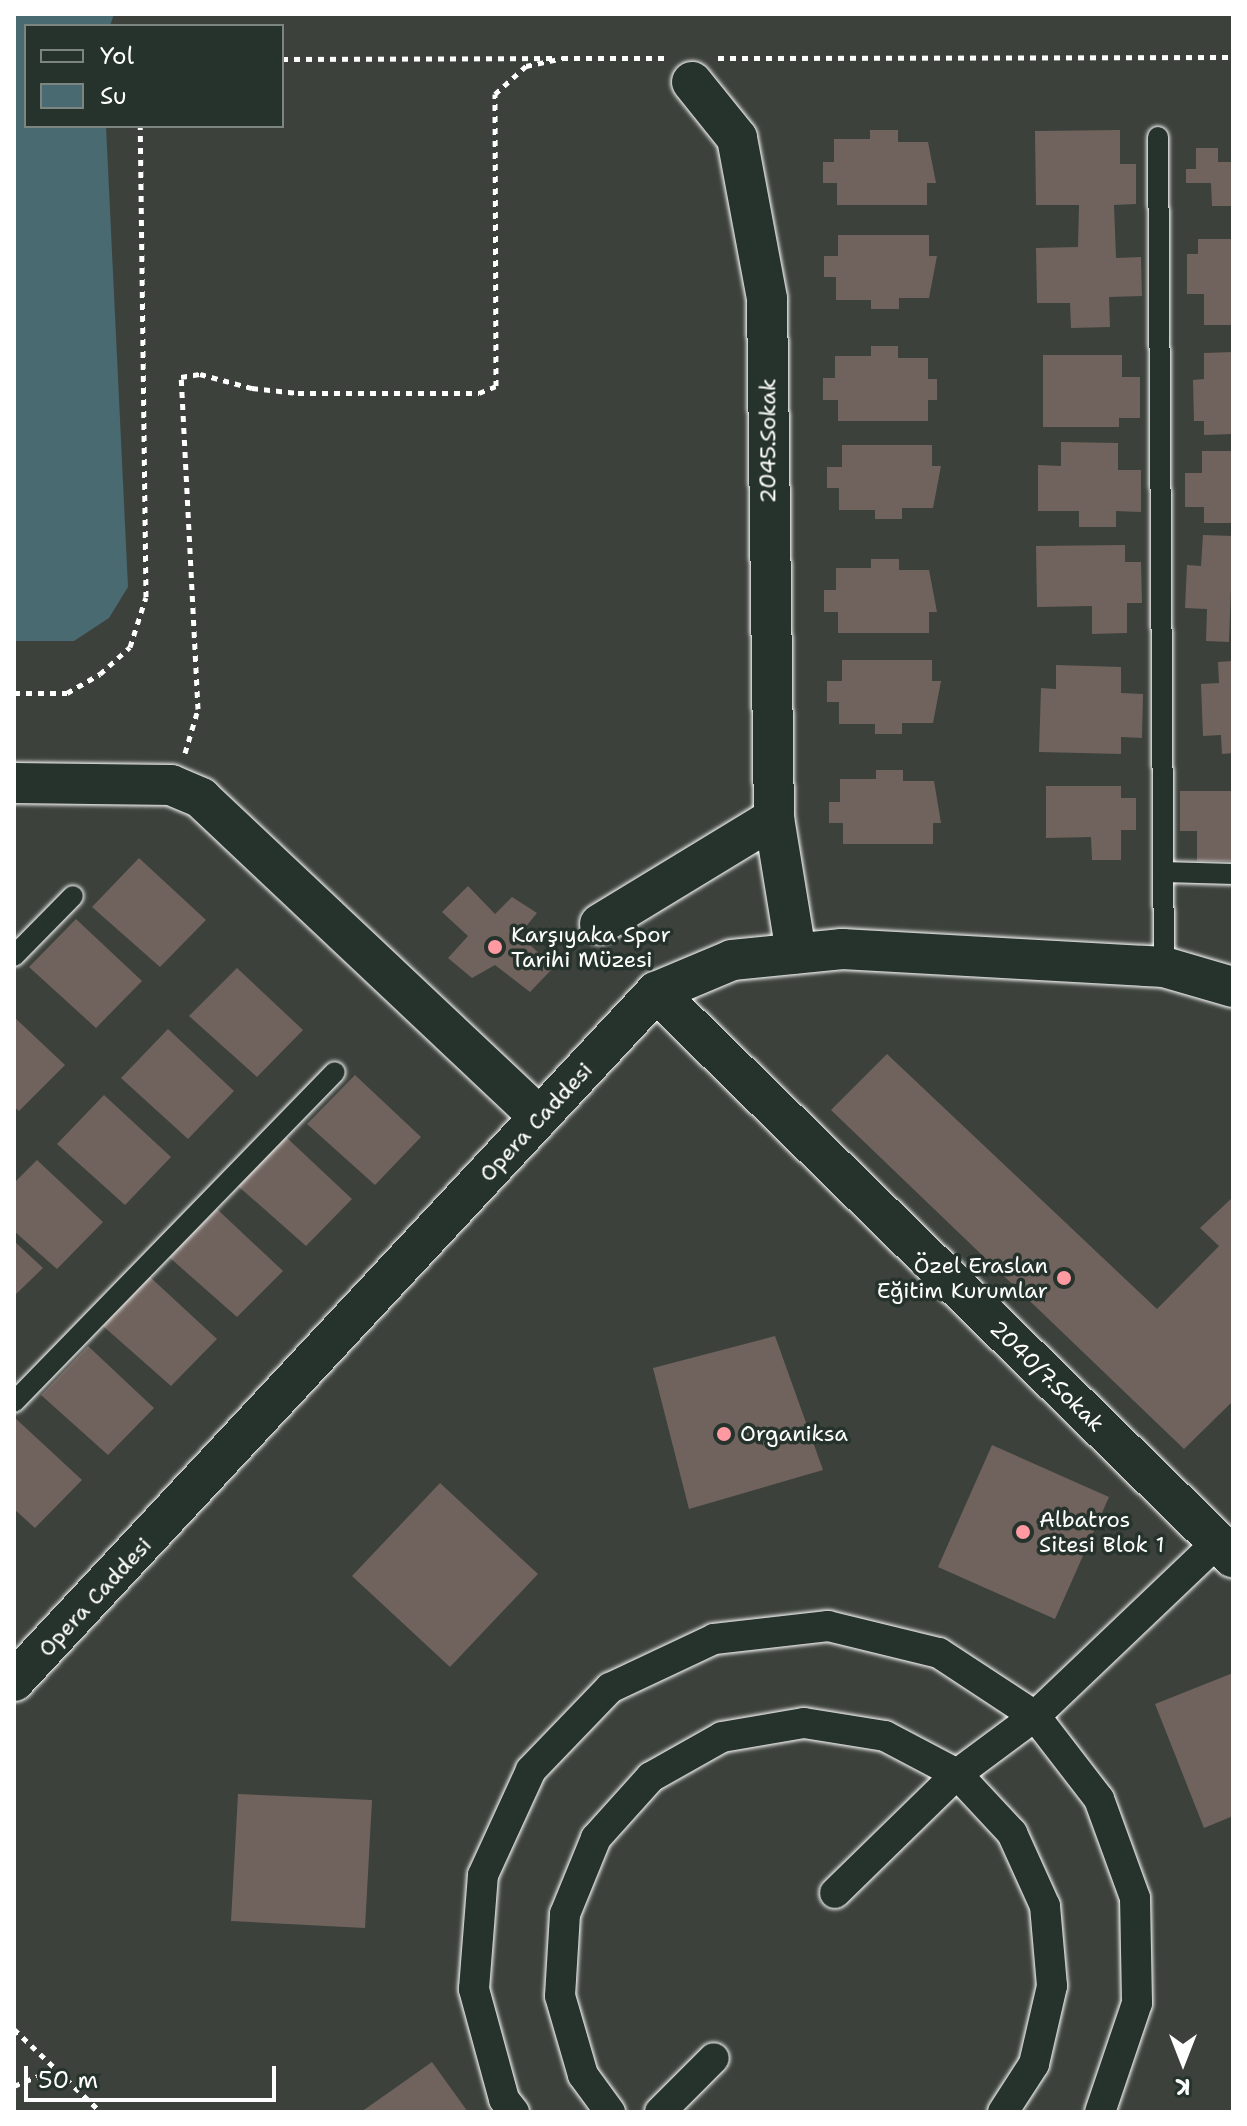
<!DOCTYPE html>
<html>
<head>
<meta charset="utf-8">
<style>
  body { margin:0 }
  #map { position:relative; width:1247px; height:2126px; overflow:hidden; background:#3c413b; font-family:"Shantell Sans",sans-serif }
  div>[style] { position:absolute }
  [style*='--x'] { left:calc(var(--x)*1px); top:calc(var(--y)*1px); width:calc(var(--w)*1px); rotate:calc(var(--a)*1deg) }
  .water>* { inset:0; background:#496a70 }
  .building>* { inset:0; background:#70635d }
  .path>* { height:5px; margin-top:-2.5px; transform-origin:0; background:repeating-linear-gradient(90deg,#fff 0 6px,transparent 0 12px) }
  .roads { filter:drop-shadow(0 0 2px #fff) drop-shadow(0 0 2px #fff) }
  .service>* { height:20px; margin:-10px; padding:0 10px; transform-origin:10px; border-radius:10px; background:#26332d }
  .pedestrian>* { height:30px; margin:-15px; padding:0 15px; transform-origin:15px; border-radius:15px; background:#26332d }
  .minor>* { height:40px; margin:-20px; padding:0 20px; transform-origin:20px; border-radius:20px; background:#26332d }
  .dots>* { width:22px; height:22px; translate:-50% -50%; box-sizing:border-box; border:4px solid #26332d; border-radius:50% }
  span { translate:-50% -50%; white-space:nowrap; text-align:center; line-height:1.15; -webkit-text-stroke:7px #26332d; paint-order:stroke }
  .street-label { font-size:22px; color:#fff }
  .poi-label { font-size:22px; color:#fff }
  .left { translate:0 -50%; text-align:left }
  .right { translate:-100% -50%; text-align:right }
  .frame { position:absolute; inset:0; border:16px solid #fff; pointer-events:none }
  .legend { position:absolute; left:24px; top:24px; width:260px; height:104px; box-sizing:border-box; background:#26332d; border:2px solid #7d8581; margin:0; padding:10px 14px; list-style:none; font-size:24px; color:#fff }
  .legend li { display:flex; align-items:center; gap:16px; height:40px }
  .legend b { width:40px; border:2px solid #7d8581 }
  .north { position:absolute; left:1143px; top:2022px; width:80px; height:80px; -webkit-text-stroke:6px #26332d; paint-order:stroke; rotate:180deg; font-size:22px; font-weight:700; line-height:32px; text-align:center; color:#fff }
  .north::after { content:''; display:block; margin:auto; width:28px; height:36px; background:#fff; clip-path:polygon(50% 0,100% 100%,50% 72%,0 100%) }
  .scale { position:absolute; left:24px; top:2066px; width:252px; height:36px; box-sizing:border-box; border:4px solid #fff; border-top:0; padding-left:10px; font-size:24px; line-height:28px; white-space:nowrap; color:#fff; -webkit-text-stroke:6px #26332d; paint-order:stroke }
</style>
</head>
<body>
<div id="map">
  <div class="water">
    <div style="clip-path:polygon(14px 14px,114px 14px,110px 26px,26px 26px,26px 126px,106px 126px,128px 587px,109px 618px,74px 641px,14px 641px)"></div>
  </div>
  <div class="building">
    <div style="clip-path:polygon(870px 130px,898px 130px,898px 142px,928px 142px,936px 183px,927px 183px,927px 205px,837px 205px,837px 183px,823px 183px,823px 162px,834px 162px,834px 139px,870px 139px)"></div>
    <div style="clip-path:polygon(1120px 130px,1120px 164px,1136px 164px,1136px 204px,1114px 205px,1116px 258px,1141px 257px,1142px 296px,1109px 297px,1110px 327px,1071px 328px,1070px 303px,1037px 303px,1036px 248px,1078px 247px,1079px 205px,1036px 205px,1035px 131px)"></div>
    <div style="clip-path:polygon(1196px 148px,1218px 148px,1218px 162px,1233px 162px,1233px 206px,1212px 206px,1211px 183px,1186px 183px,1186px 169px,1196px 169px)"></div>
    <div style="clip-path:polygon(838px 235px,929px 235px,929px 256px,937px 256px,929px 298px,899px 298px,899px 309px,871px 309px,871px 300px,836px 300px,836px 277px,824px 277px,824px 256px,838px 256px)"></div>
    <div style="clip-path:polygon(1198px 239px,1233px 239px,1233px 325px,1204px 325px,1204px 294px,1187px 294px,1187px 254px,1198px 254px)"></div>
    <div style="clip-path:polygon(871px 346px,898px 346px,898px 358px,928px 358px,928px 379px,937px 379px,937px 400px,928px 400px,928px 421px,838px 421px,838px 400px,823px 400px,823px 378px,835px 378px,835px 356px,871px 356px)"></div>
    <div style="clip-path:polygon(1233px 352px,1233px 434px,1204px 435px,1204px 421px,1194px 421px,1193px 380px,1204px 379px,1204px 353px)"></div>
    <div style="clip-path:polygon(1043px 355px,1122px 355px,1122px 377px,1140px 377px,1140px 418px,1119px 418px,1119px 427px,1043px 427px)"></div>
    <div style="clip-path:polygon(1061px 442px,1118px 443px,1118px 470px,1141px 470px,1141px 512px,1116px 511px,1116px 527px,1079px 527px,1079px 511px,1038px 511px,1038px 465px,1061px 466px)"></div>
    <div style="clip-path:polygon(842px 445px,932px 445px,932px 466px,941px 466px,933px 508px,902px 508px,902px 519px,875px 519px,875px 510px,839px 510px,839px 488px,827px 488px,827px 467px,842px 467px)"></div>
    <div style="clip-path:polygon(1202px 451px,1233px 451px,1233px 523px,1204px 523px,1204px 507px,1185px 507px,1185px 473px,1202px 473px)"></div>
    <div style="clip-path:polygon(1203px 535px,1233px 536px,1229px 642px,1206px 641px,1207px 609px,1185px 608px,1187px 565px,1201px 566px)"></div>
    <div style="clip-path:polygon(1125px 545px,1125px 562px,1141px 562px,1142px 603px,1127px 603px,1127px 633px,1092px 634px,1092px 606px,1037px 607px,1036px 546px)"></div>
    <div style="clip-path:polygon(871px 559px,899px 559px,899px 570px,929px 570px,937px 612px,929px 612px,929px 633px,838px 633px,838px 612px,824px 612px,824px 590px,836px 590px,836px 568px,871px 568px)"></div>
    <div style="clip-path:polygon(842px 660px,932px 660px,932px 681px,941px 681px,933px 723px,902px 723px,902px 734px,875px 734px,875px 724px,839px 724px,839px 702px,827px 702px,827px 681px,842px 681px)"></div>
    <div style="clip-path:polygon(1233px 661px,1233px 753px,1222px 754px,1221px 735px,1203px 736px,1201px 684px,1219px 683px,1218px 662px)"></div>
    <div style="clip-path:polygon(1056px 665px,1121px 667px,1121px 693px,1143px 694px,1142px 738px,1121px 737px,1121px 754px,1039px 752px,1041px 688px,1056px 689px)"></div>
    <div style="clip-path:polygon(876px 770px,903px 770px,903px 781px,934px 781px,941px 823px,933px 823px,933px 844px,843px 844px,843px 823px,829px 823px,829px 802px,840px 802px,840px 779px,876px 779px)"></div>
    <div style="clip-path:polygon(1046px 786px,1121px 786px,1121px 798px,1136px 798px,1136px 830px,1121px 830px,1121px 860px,1092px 860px,1091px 837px,1046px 838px)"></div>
    <div style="clip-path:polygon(1180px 791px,1233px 791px,1232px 861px,1197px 861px,1197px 831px,1180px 831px)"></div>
    <div style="clip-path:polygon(139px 858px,206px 920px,160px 967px,92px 907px)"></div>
    <div style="clip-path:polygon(468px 886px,495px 914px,512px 897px,537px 913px,519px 935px,554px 967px,530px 992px,495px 965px,472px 978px,448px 958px,468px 936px,442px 912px)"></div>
    <div style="clip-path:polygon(76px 919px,142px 981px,96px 1028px,29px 967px)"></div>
    <div style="clip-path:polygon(237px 968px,303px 1030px,257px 1077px,189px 1016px)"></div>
    <div style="clip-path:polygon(14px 1017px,65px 1065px,19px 1111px,14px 1107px)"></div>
    <div style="clip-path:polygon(168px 1029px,234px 1091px,188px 1139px,121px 1078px)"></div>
    <div style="clip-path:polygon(887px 1054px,1157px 1309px,1219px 1246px,1200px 1228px,1233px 1197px,1233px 1401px,1184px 1449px,831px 1110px)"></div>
    <div style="clip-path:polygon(355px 1075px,421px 1137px,375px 1185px,307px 1124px)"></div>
    <div style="clip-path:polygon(104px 1095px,171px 1157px,125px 1205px,57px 1144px)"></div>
    <div style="clip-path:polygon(286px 1137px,352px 1199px,306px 1246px,238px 1186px)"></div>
    <div style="clip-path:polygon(37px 1160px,103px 1222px,57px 1269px,14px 1231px,14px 1183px)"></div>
    <div style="clip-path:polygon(217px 1209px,283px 1271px,237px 1317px,169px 1257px)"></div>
    <div style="clip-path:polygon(14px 1241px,43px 1268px,14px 1296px)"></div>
    <div style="clip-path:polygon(150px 1277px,217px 1339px,171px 1386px,103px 1326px)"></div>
    <div style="clip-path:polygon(775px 1336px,823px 1470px,689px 1509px,653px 1368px)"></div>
    <div style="clip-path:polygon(88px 1346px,154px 1408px,108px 1455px,41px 1395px)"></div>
    <div style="clip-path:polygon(14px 1417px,82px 1480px,35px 1528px,14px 1509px)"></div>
    <div style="clip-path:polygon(992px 1445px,1109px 1497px,1055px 1619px,938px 1567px)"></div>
    <div style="clip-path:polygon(440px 1483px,538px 1574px,450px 1667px,352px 1576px)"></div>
    <div style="clip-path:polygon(1233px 1673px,1233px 1816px,1204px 1828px,1155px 1704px)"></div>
    <div style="clip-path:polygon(238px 1794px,372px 1800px,365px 1928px,231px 1921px)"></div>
    <div style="clip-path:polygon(432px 2062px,468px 2112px,361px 2112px)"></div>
  </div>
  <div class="path">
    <div style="--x:562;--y:58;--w:102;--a:0"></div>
    <div style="--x:718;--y:58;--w:515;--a:-0.11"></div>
    <div style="--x:282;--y:59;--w:270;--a:-0.2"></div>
    <div style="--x:14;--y:693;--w:53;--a:0"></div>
    <div style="--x:67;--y:693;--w:38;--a:-30"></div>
    <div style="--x:100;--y:674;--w:40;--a:-42"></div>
    <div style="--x:130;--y:647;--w:52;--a:-72.3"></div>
    <div style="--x:146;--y:597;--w:471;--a:-90.7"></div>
    <div style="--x:185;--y:753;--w:46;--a:-73.5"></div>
    <div style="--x:198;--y:709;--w:332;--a:-92.9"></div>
    <div style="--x:181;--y:377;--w:19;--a:-9"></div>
    <div style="--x:200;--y:374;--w:54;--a:15.1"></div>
    <div style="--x:252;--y:388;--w:46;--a:6.2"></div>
    <div style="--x:298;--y:393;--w:181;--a:0"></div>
    <div style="--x:479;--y:393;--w:18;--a:-22"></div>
    <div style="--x:496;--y:386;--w:292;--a:-90.2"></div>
    <div style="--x:495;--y:94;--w:42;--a:-42.1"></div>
    <div style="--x:526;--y:66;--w:39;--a:-12"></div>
    <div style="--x:14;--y:2029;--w:120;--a:43.7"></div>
    <div style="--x:14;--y:2086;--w:44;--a:-22.5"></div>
  </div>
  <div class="roads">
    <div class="service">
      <div style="--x:1158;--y:137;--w:830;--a:89.59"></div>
      <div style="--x:1164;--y:872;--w:69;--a:1.7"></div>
      <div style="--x:14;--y:956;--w:84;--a:-45.5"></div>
      <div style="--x:14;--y:1402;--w:460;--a:-45.8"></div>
    </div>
    <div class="pedestrian">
      <div style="--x:835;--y:1893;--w:170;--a:-44.3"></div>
      <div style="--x:957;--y:1774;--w:97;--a:-36.6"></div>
      <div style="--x:1035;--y:1716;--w:253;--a:-43.6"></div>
      <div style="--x:514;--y:2112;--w:16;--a:-128"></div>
      <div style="--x:504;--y:2099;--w:114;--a:-105.3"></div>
      <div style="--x:474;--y:1989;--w:114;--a:-85.5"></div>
      <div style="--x:483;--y:1875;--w:115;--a:-65.4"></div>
      <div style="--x:531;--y:1770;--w:114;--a:-46.1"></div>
      <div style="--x:610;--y:1688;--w:115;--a:-25.2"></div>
      <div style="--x:714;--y:1639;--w:115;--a:-6.5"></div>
      <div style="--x:828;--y:1626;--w:114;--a:13.7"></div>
      <div style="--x:939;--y:1653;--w:115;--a:33.3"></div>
      <div style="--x:1035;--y:1716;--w:105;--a:52.4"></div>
      <div style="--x:1099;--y:1799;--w:105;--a:70"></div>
      <div style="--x:1135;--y:1898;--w:105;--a:88.9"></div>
      <div style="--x:1137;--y:2003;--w:115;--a:108.7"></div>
      <div style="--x:610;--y:2112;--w:46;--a:-126.1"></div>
      <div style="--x:583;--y:2075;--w:82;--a:-106.2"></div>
      <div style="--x:560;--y:1996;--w:82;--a:-86.5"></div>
      <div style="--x:565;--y:1914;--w:82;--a:-67.8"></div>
      <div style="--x:596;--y:1838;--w:82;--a:-48"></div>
      <div style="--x:651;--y:1777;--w:81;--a:-29.4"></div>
      <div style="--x:722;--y:1737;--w:83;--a:-9.7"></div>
      <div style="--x:804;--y:1723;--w:82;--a:9.1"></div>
      <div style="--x:885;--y:1736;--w:81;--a:27.8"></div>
      <div style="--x:957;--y:1774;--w:81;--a:47"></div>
      <div style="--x:1012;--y:1833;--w:80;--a:65.7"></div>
      <div style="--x:1045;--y:1906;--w:80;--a:85"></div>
      <div style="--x:1052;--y:1986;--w:80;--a:103"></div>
      <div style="--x:1034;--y:2064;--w:57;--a:122.9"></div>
      <div style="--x:660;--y:2112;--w:76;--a:-45"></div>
    </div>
    <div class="minor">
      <div style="--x:692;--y:82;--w:72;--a:51.2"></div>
      <div style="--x:737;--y:138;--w:164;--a:79.4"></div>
      <div style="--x:767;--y:299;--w:519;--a:89.23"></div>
      <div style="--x:774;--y:818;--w:137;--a:80.7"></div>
      <div style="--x:14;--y:783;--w:157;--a:0.7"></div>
      <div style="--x:171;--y:785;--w:33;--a:23"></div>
      <div style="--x:201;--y:798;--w:465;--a:43.3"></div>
      <div style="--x:600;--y:924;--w:204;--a:-31.3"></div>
      <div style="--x:656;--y:992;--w:808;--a:44.4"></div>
      <div style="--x:14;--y:1681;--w:942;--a:-47.02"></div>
      <div style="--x:656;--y:992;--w:82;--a:-22.8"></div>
      <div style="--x:732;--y:960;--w:111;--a:-5.7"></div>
      <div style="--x:842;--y:949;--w:323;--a:3.2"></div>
      <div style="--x:1164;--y:967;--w:72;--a:16.2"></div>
    </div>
  </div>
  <div class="dots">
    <div style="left:495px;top:947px;background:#ff9aa2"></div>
    <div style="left:1064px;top:1278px;background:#ff9aa2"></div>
    <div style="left:724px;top:1434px;background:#ff9aa2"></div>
    <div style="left:1023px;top:1532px;background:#ff9aa2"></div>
  </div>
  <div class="street-label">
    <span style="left:768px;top:441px;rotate:-90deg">2045.Sokak</span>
    <span style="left:536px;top:1122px;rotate:-47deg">Opera Caddesi</span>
    <span style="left:1047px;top:1376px;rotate:44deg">2040/7.Sokak</span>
    <span style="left:95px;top:1597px;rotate:-47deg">Opera Caddesi</span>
  </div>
  <div class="poi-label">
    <span class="left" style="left:511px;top:947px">Karşıyaka Spor<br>Tarihi Müzesi</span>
    <span class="right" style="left:1048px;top:1278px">Özel Eraslan<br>Eğitim Kurumlar</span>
    <span class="left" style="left:740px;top:1434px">Organiksa</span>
    <span class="left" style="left:1039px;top:1532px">Albatros<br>Sitesi Blok 1</span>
  </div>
  <div class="frame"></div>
  <ul class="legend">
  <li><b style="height:10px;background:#26332d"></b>Yol</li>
  <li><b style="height:22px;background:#496a70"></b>Su</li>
  </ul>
  <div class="north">K</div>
  <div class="scale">50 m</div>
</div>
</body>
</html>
